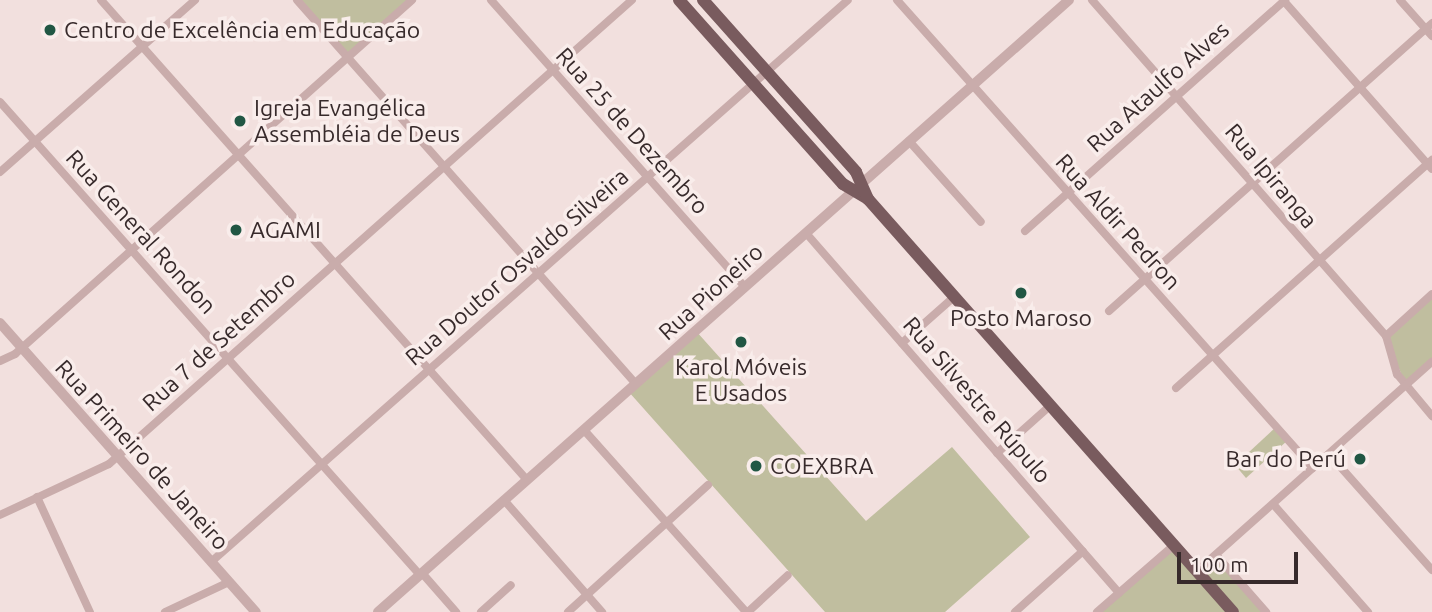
<!DOCTYPE html>
<html>
<head>
<meta charset="utf-8">
<style>
  body { margin:0 }
  #map { position:relative; width:1432px; height:612px; overflow:hidden; background:#f2e0de; font-family:Ubuntu,sans-serif }
  div>[style] { position:absolute }
  [style*='--x'] { left:calc(var(--x)*1px); top:calc(var(--y)*1px); width:calc(var(--w)*1px); rotate:calc(var(--a)*1deg) }
  .green>* { inset:0; background:#c0be9f }
  .minor>* { height:8px; margin:-4px; padding:0 4px; transform-origin:4px; border-radius:4px; background:#c9acab }
  .tertiary>* { height:10px; margin:-5px; padding:0 5px; transform-origin:5px; border-radius:5px; background:#c9acab }
  .primary>* { height:12px; margin:-6px; padding:0 6px; transform-origin:6px; border-radius:6px; background:#795b5e }
  .dots>* { width:19px; height:19px; translate:-50% -50%; box-sizing:border-box; border:4px solid #f9edeb; border-radius:50% }
  span { translate:-50% -50%; white-space:nowrap; text-align:center; line-height:1.15; -webkit-text-stroke:7px #f9edeb; paint-order:stroke }
  .poi-label { font-size:23px; color:#372a2b }
  .left { translate:0 -50%; text-align:left }
  .right { translate:-100% -50%; text-align:right }
  .street-label { font-size:23px; color:#372a2b }
  .scale { position:absolute; left:1177px; top:552px; width:121px; height:32px; box-sizing:border-box; border:4px solid #372a2b; border-top:0; padding-left:9px; font-size:21px; line-height:24px; white-space:nowrap; color:#372a2b; -webkit-text-stroke:5px #f9edeb; paint-order:stroke }
</style>
</head>
<body>
<div id="map">
  <div class="green">
    <div style="clip-path:polygon(297px 0,412px 0,347px 57px)"></div>
    <div style="clip-path:polygon(1432px 294px,1432px 362px,1406px 386px,1386px 336px)"></div>
    <div style="clip-path:polygon(696px 331px,866px 521px,952px 447px,1030px 537px,945px 612px,825px 612px,628px 391px)"></div>
    <div style="clip-path:polygon(1276px 427px,1288px 440px,1246px 478px,1235px 465px)"></div>
    <div style="clip-path:polygon(1173px 546px,1196px 572px,1216px 555px,1266px 612px,1097px 612px)"></div>
  </div>
  <div class="minor">
    <div style="--x:101;--y:0;--w:642;--a:48.41"></div>
    <div style="--x:297;--y:0;--w:512;--a:48.56"></div>
    <div style="--x:491;--y:0;--w:383;--a:48.5"></div>
    <div style="--x:897;--y:0;--w:626;--a:48.37"></div>
    <div style="--x:1092;--y:0;--w:446;--a:48.8"></div>
    <div style="--x:1386;--y:336;--w:40;--a:74"></div>
    <div style="--x:1397;--y:374;--w:55;--a:50.2"></div>
    <div style="--x:1283;--y:0;--w:225;--a:48.6"></div>
    <div style="--x:1400;--y:0;--w:48;--a:48.4"></div>
    <div style="--x:0;--y:102;--w:633;--a:48.4"></div>
    <div style="--x:909;--y:141;--w:108;--a:48.4"></div>
    <div style="--x:0;--y:172;--w:260;--a:-41.4"></div>
    <div style="--x:1025;--y:231;--w:348;--a:-41.6"></div>
    <div style="--x:806;--y:233;--w:477;--a:49"></div>
    <div style="--x:1109;--y:311;--w:433;--a:-41.7"></div>
    <div style="--x:1386;--y:336;--w:62;--a:-42.4"></div>
    <div style="--x:902;--y:343;--w:69;--a:-41.5"></div>
    <div style="--x:0;--y:361;--w:17;--a:-25"></div>
    <div style="--x:15;--y:354;--w:532;--a:-41.72"></div>
    <div style="--x:1176;--y:388;--w:343;--a:-41.7"></div>
    <div style="--x:584;--y:430;--w:244;--a:48.3"></div>
    <div style="--x:997;--y:453;--w:71;--a:-41.6"></div>
    <div style="--x:1329;--y:454;--w:155;--a:48.4"></div>
    <div style="--x:37;--y:497;--w:127;--a:65.3"></div>
    <div style="--x:504;--y:500;--w:149;--a:48.8"></div>
    <div style="--x:1273;--y:504;--w:144;--a:48.7"></div>
    <div style="--x:0;--y:515;--w:120;--a:-25.1"></div>
    <div style="--x:109;--y:464;--w:699;--a:-41.58"></div>
    <div style="--x:1216;--y:555;--w:76;--a:48.7"></div>
    <div style="--x:211;--y:562;--w:849;--a:-41.42"></div>
    <div style="--x:1196;--y:572;--w:316;--a:-41.7"></div>
    <div style="--x:422;--y:573;--w:52;--a:48.9"></div>
    <div style="--x:165;--y:612;--w:71;--a:-25.1"></div>
    <div style="--x:481;--y:612;--w:40;--a:-42"></div>
    <div style="--x:568;--y:612;--w:189;--a:-42.2"></div>
    <div style="--x:748;--y:612;--w:54;--a:-42.8"></div>
    <div style="--x:1015;--y:612;--w:91;--a:-41.9"></div>
    <div style="--x:1097;--y:612;--w:101;--a:-41"></div>
  </div>
  <div class="tertiary">
    <div style="--x:0;--y:323;--w:386;--a:48.5"></div>
    <div style="--x:378;--y:612;--w:923;--a:-41.53"></div>
  </div>
  <div class="primary">
    <div style="--x:679;--y:0;--w:246;--a:48.3"></div>
    <div style="--x:843;--y:184;--w:29;--a:31"></div>
    <div style="--x:868;--y:199;--w:551;--a:48.53"></div>
    <div style="--x:703;--y:0;--w:230;--a:48.3"></div>
    <div style="--x:856;--y:172;--w:30;--a:66"></div>
  </div>
  <div class="dots">
    <div style="left:50px;top:30px;background:#215744"></div>
    <div style="left:240px;top:121px;background:#215744"></div>
    <div style="left:236px;top:230px;background:#215744"></div>
    <div style="left:1021px;top:293px;background:#215744"></div>
    <div style="left:741px;top:342px;background:#215744"></div>
    <div style="left:1360px;top:459px;background:#215744"></div>
    <div style="left:756px;top:466px;background:#215744"></div>
  </div>
  <div class="poi-label">
    <span class="left" style="left:64px;top:30px">Centro de Excelência em Educação</span>
    <span class="left" style="left:254px;top:121px">Igreja Evangélica<br>Assembléia de Deus</span>
    <span class="left" style="left:250px;top:230px">AGAMI</span>
    <span style="left:1021px;top:318px">Posto Maroso</span>
    <span style="left:741px;top:380px">Karol Móveis<br>E Usados</span>
    <span class="right" style="left:1346px;top:459px">Bar do Perú</span>
    <span class="left" style="left:770px;top:466px">COEXBRA</span>
  </div>
  <div class="street-label">
    <span style="left:1158px;top:87px;rotate:-42deg">Rua Ataulfo Alves</span>
    <span style="left:632px;top:131px;rotate:48deg">Rua 25 de Dezembro</span>
    <span style="left:1271px;top:176px;rotate:50deg">Rua Ipiranga</span>
    <span style="left:1118px;top:222px;rotate:48deg">Rua Aldir Pedron</span>
    <span style="left:141px;top:232px;rotate:48deg">Rua General Rondon</span>
    <span style="left:517px;top:267px;rotate:-41deg">Rua Doutor Osvaldo Silveira</span>
    <span style="left:711px;top:292px;rotate:-42deg">Rua Pioneiro</span>
    <span style="left:219px;top:341px;rotate:-42deg">Rua 7 de Setembro</span>
    <span style="left:977px;top:400px;rotate:49deg">Rua Silvestre Rúpulo</span>
    <span style="left:142px;top:455px;rotate:48deg">Rua Primeiro de Janeiro</span>
  </div>
  <div class="scale">100 m</div>
</div>
</body>
</html>
